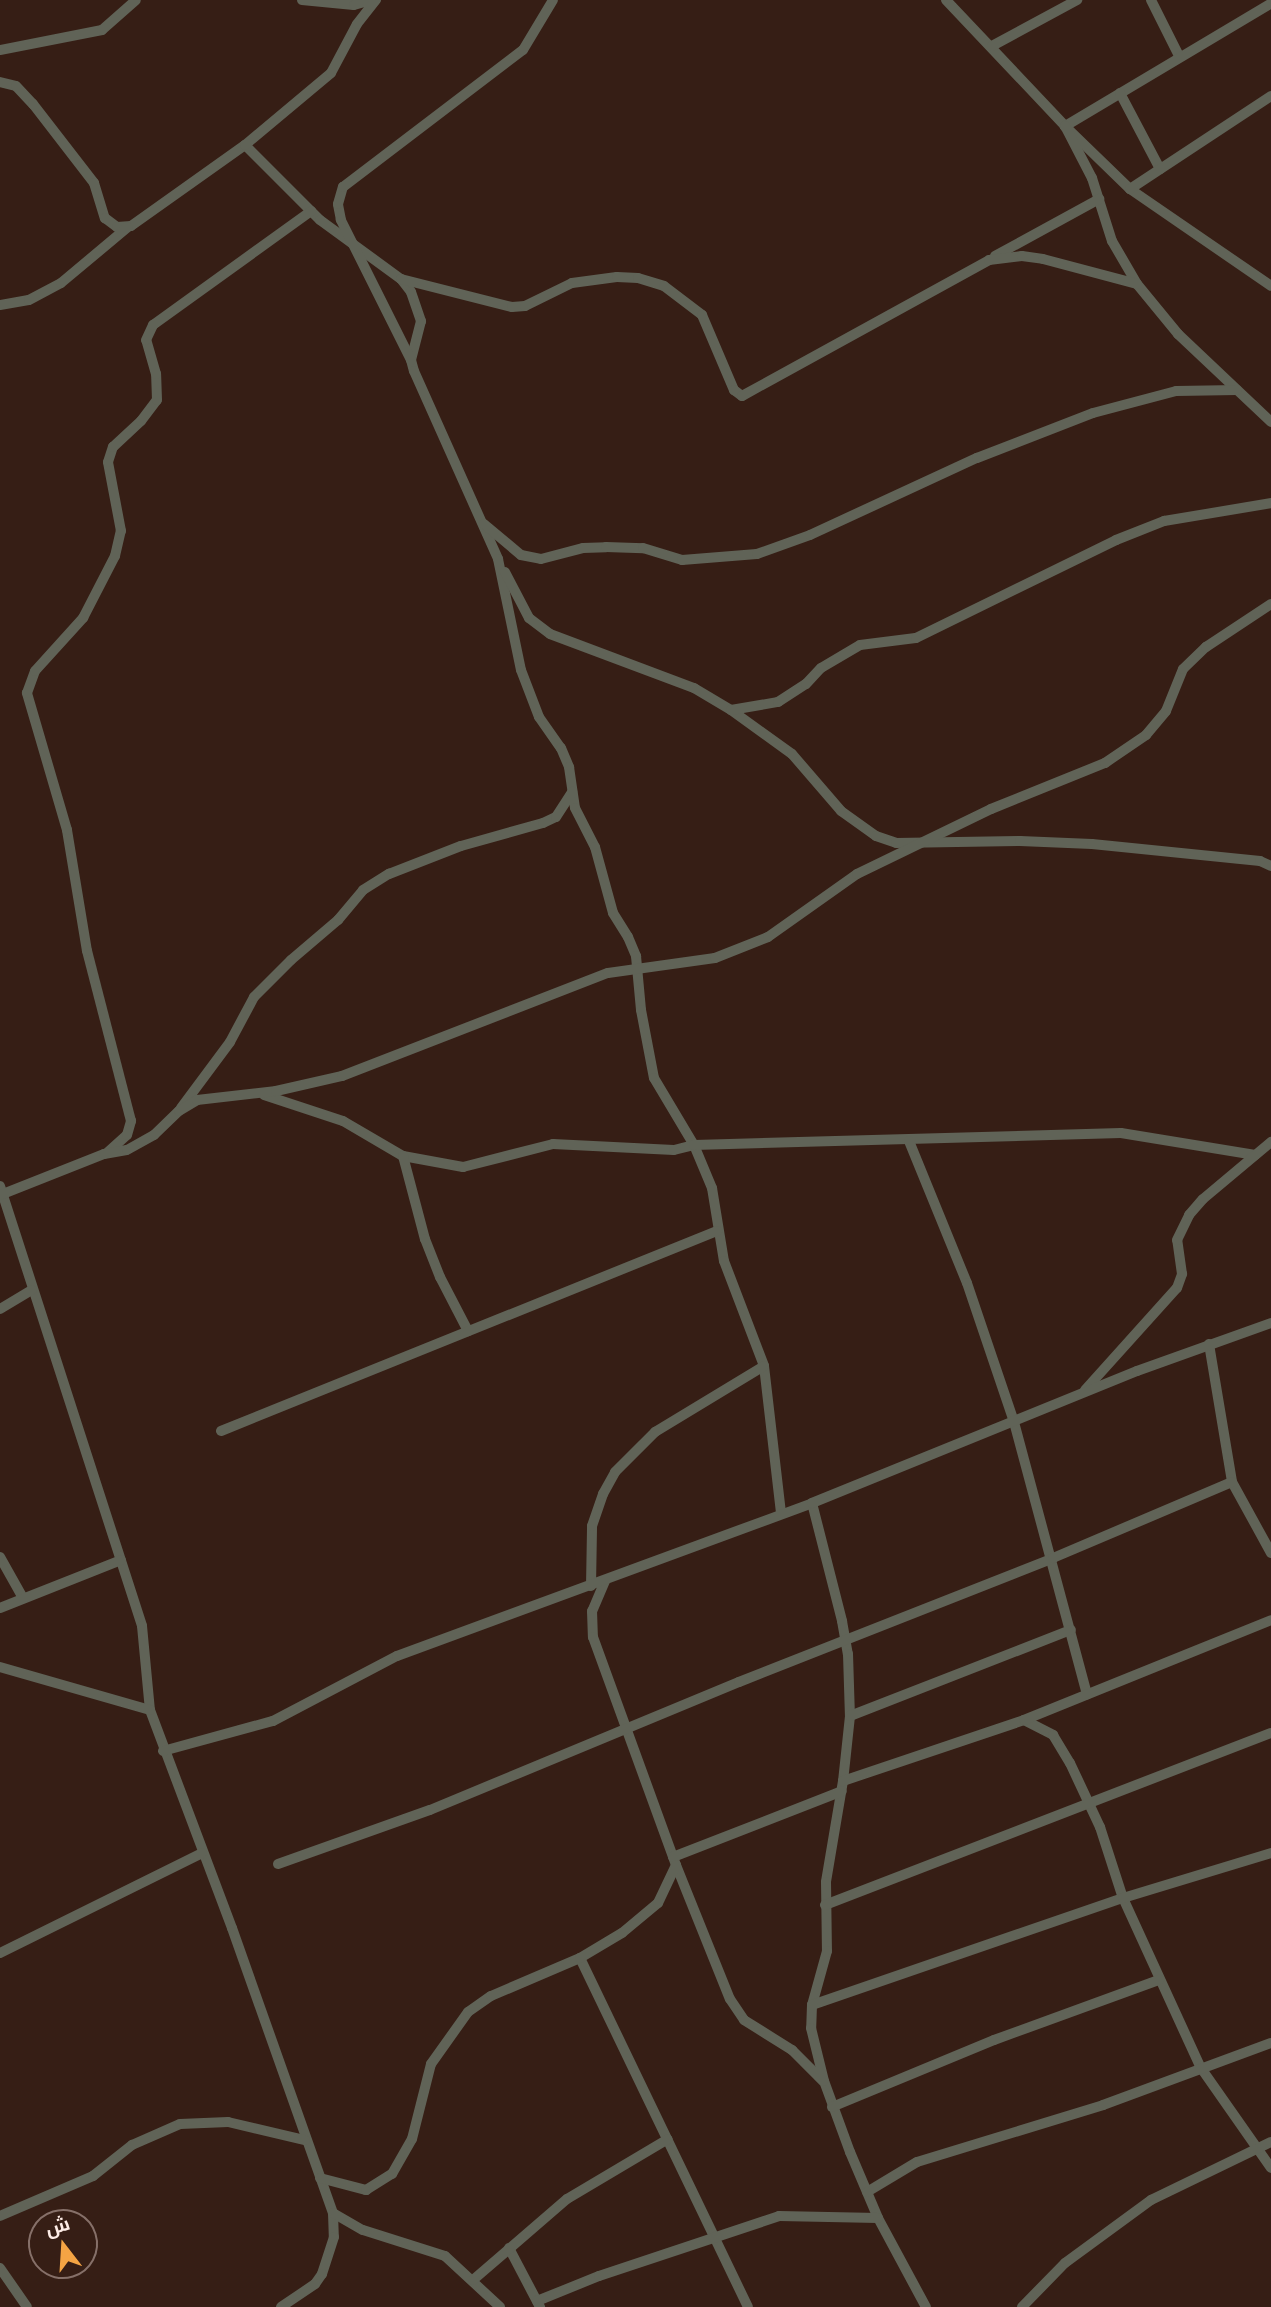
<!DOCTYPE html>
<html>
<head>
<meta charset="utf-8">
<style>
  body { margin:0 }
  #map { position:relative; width:1271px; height:2307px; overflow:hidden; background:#361e15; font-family:Raleway,Cairo,sans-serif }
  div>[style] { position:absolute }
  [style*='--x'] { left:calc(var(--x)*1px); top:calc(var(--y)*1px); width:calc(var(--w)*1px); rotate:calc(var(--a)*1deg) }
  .minor>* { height:10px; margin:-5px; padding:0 5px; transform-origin:5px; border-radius:5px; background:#606357 }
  span { translate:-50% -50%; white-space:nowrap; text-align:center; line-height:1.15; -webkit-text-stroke:5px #361e15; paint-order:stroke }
  .north { position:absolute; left:28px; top:2209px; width:70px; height:70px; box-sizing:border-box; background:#361e15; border:2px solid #867069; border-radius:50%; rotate:343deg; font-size:19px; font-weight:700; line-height:28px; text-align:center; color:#fdece6 }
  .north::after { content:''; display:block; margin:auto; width:24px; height:32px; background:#f4a444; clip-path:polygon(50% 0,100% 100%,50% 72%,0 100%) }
</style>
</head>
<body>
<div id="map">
  <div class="minor">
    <div style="--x:302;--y:0;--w:52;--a:5.5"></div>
    <div style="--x:354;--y:5;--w:18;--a:-16"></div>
    <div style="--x:946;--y:0;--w:173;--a:46.6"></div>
    <div style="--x:1065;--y:126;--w:91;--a:44.1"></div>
    <div style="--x:1130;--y:189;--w:171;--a:34.5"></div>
    <div style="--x:1151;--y:0;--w:63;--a:63.4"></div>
    <div style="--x:1270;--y:4;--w:239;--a:149.2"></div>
    <div style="--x:1065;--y:126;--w:59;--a:62.6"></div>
    <div style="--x:1092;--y:178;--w:66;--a:72.4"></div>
    <div style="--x:1112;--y:241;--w:50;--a:59.8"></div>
    <div style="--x:1137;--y:284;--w:65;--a:50.6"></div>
    <div style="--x:1178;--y:334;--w:128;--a:43.4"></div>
    <div style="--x:992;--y:46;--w:97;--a:-28.4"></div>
    <div style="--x:0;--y:50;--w:104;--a:-11.1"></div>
    <div style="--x:102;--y:30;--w:45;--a:-41.4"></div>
    <div style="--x:0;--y:82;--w:16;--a:14"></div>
    <div style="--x:16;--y:86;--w:25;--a:47"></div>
    <div style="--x:33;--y:104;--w:100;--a:52.3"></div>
    <div style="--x:94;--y:183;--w:37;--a:73"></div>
    <div style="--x:105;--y:218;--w:15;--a:37"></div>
    <div style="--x:117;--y:227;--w:14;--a:-4"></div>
    <div style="--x:131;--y:226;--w:140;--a:-35.4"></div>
    <div style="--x:245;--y:145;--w:106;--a:45"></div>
    <div style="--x:320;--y:220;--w:100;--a:36.1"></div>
    <div style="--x:401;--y:279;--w:16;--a:52"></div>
    <div style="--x:411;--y:292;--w:31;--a:71"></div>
    <div style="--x:421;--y:321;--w:40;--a:104.4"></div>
    <div style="--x:411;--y:360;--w:11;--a:75"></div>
    <div style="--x:414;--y:371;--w:206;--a:65.9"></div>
    <div style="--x:498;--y:559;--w:113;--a:78.3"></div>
    <div style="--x:521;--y:670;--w:50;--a:69"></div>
    <div style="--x:539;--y:717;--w:38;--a:55"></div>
    <div style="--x:561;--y:748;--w:21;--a:67"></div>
    <div style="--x:569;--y:767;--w:41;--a:81.7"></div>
    <div style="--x:575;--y:808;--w:44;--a:62.9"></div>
    <div style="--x:595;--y:847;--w:68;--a:74.7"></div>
    <div style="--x:613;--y:913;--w:28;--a:58"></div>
    <div style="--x:628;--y:937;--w:21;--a:67"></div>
    <div style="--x:636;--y:956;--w:54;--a:84.7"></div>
    <div style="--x:641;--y:1010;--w:69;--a:79.2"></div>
    <div style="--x:654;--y:1078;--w:78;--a:59.2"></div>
    <div style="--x:694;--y:1145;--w:47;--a:67.3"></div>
    <div style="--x:712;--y:1188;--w:74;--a:80.7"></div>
    <div style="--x:724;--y:1261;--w:112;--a:69.1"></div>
    <div style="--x:764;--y:1366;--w:149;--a:83.4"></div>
    <div style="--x:1120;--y:93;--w:86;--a:62.2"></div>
    <div style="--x:245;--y:145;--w:112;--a:-39.9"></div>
    <div style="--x:331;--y:73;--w:55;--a:-62"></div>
    <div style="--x:357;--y:24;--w:31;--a:-52"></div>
    <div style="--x:1130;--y:189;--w:169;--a:-33.4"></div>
    <div style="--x:995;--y:256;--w:119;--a:-28.7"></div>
    <div style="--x:401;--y:279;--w:114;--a:14.2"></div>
    <div style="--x:512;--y:307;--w:13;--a:-4"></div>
    <div style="--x:525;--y:306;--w:52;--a:-26.1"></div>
    <div style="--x:572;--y:283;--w:45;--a:-7.6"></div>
    <div style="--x:617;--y:277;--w:21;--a:3"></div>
    <div style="--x:638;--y:278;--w:27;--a:17"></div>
    <div style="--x:664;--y:286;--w:48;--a:37.3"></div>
    <div style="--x:702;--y:315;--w:82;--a:66.9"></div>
    <div style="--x:734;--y:390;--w:10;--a:37"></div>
    <div style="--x:742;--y:396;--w:282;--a:-28.8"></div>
    <div style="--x:989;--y:260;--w:33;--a:-7"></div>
    <div style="--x:1022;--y:256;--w:21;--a:8"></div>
    <div style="--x:1043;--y:259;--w:97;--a:14.9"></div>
    <div style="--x:0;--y:305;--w:29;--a:-10"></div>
    <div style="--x:29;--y:300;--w:36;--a:-28"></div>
    <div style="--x:61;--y:283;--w:87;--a:-39.9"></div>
    <div style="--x:411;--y:360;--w:157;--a:-116.6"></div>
    <div style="--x:341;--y:220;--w:16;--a:-101"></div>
    <div style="--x:338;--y:204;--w:18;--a:-74"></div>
    <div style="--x:343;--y:187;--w:226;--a:-37.3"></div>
    <div style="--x:523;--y:50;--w:58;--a:-59"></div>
    <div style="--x:484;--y:524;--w:48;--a:40"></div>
    <div style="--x:521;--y:555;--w:20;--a:11"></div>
    <div style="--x:541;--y:559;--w:43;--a:-14.7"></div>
    <div style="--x:583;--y:548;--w:23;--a:-2"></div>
    <div style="--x:606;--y:547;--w:37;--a:2"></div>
    <div style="--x:643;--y:548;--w:41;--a:17.1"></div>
    <div style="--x:682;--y:560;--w:75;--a:-4.6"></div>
    <div style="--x:757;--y:554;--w:56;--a:-19.7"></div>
    <div style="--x:810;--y:535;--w:184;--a:-24.8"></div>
    <div style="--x:977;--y:458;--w:124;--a:-21.2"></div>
    <div style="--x:1093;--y:413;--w:86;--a:-14.8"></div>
    <div style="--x:1176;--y:391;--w:61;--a:-0.9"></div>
    <div style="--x:505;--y:572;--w:52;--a:62.4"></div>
    <div style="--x:529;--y:618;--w:26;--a:37"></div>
    <div style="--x:550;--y:634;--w:154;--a:20.6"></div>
    <div style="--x:694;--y:688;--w:43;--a:30.7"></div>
    <div style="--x:731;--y:710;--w:75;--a:35.8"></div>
    <div style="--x:792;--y:754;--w:75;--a:49.3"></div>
    <div style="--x:841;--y:811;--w:43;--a:35.5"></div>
    <div style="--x:876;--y:836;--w:21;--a:19"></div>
    <div style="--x:896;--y:843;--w:124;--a:-0.9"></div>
    <div style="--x:1020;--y:841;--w:72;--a:2.4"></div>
    <div style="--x:1092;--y:844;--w:169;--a:5.8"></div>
    <div style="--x:1260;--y:861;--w:12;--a:24"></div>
    <div style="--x:731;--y:710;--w:48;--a:-9.7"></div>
    <div style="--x:778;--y:702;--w:33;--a:-33"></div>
    <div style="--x:806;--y:684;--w:22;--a:-47"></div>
    <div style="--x:821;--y:668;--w:45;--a:-30.5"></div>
    <div style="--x:860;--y:645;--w:56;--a:-7.1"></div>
    <div style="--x:916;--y:638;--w:223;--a:-26.1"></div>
    <div style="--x:1116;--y:540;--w:52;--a:-21.6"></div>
    <div style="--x:1164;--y:521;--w:109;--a:-9.5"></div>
    <div style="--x:264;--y:1095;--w:83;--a:18.2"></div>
    <div style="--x:343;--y:1121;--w:69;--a:30.3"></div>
    <div style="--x:403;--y:1156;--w:61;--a:10.4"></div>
    <div style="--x:463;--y:1167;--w:93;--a:-14.3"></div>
    <div style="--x:553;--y:1144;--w:121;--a:2.8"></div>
    <div style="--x:674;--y:1150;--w:21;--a:-14"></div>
    <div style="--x:694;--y:1145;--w:427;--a:-1.6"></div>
    <div style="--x:1121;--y:1133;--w:136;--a:9.3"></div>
    <div style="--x:181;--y:1108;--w:82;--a:-53.4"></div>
    <div style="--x:230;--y:1042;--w:51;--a:-61.9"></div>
    <div style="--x:254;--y:997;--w:52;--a:-45"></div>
    <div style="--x:291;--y:960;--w:62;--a:-40.4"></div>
    <div style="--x:338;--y:920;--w:39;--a:-50"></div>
    <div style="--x:363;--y:890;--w:31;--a:-32"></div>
    <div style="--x:389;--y:874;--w:77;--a:-21.3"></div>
    <div style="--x:461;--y:846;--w:85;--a:-15.7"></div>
    <div style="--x:543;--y:823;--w:14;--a:-25"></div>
    <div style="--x:556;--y:817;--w:30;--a:-57"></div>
    <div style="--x:909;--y:1141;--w:153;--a:67.8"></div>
    <div style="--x:967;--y:1283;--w:147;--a:71.3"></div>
    <div style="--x:1014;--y:1422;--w:282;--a:75"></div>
    <div style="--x:108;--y:1152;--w:25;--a:-42"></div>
    <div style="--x:127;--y:1135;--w:15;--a:-74"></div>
    <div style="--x:131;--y:1121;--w:176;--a:-104.5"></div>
    <div style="--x:87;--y:951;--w:123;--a:-99.4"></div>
    <div style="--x:67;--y:830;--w:143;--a:-106.3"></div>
    <div style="--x:27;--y:693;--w:23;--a:-70"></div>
    <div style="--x:35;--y:671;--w:72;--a:-47.8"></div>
    <div style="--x:83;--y:618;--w:70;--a:-62.7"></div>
    <div style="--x:115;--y:556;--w:26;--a:-77"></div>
    <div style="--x:121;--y:531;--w:70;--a:-100.7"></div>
    <div style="--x:108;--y:462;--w:16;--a:-72"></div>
    <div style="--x:113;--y:447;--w:38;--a:-43"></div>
    <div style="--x:141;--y:421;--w:26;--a:-53"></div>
    <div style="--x:157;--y:400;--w:26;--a:-92"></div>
    <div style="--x:156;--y:374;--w:35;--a:-106"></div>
    <div style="--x:146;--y:340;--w:17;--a:-65"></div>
    <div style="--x:153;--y:325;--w:195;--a:-35.8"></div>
    <div style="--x:403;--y:1156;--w:86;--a:75.2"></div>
    <div style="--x:425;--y:1239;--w:41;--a:68.5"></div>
    <div style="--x:440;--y:1277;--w:61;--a:62.6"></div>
    <div style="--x:0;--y:1186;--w:462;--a:72.1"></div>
    <div style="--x:142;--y:1626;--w:84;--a:84.6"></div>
    <div style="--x:150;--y:1710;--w:233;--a:69.4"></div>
    <div style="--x:232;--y:1928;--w:302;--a:70.5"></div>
    <div style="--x:333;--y:2213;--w:24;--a:88"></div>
    <div style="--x:334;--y:2237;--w:39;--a:108"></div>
    <div style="--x:322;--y:2274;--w:12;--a:125"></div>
    <div style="--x:315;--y:2284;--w:41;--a:145.9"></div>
    <div style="--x:0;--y:1195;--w:112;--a:-21.5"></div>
    <div style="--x:104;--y:1154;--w:23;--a:-10"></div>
    <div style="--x:127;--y:1150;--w:31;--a:-29"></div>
    <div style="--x:154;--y:1135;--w:35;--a:-44"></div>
    <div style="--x:179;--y:1111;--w:21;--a:-31"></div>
    <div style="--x:197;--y:1100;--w:80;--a:-6.5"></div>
    <div style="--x:276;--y:1091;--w:68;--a:-12.8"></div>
    <div style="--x:342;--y:1076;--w:285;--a:-21.2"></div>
    <div style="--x:608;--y:973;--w:108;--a:-8"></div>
    <div style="--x:715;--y:958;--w:57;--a:-21.6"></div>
    <div style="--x:768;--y:937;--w:109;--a:-35.3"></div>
    <div style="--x:857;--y:874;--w:149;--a:-25.9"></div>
    <div style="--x:991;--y:809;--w:123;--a:-22"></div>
    <div style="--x:1105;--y:763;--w:50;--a:-34.3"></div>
    <div style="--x:1146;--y:735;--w:31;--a:-50"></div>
    <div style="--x:1166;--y:711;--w:45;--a:-68"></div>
    <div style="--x:1183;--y:669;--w:32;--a:-44"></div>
    <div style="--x:1206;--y:647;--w:78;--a:-33.5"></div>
    <div style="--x:0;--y:1309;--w:37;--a:-31"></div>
    <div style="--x:1209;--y:1344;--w:140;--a:80.5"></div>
    <div style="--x:1232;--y:1482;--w:81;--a:61.2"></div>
    <div style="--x:1085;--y:1390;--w:137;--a:-48"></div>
    <div style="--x:1177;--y:1288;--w:15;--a:-70"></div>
    <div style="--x:1182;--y:1274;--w:34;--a:-98"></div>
    <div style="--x:1177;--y:1240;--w:28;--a:-64"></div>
    <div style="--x:1189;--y:1215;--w:21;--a:-49"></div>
    <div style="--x:1203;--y:1199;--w:89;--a:-40"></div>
    <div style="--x:221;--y:1431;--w:535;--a:-21.96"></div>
    <div style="--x:812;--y:1503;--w:122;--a:75.7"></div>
    <div style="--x:842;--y:1621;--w:34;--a:80"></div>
    <div style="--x:848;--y:1654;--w:62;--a:88.2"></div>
    <div style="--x:850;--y:1716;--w:65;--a:96.1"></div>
    <div style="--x:843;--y:1781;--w:102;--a:99.6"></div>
    <div style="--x:826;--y:1882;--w:69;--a:89.2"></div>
    <div style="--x:827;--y:1951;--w:56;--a:105.5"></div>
    <div style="--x:812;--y:2005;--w:23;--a:92"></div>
    <div style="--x:811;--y:2028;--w:55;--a:76.2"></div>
    <div style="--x:824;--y:2081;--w:76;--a:69.9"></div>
    <div style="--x:850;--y:2152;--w:72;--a:67"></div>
    <div style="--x:878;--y:2218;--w:101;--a:61.7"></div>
    <div style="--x:0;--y:1557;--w:47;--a:60.7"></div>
    <div style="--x:605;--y:1581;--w:33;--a:113"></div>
    <div style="--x:592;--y:1611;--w:26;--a:88"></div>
    <div style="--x:593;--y:1637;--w:243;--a:70"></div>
    <div style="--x:676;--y:1865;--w:144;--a:68.1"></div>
    <div style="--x:730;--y:1999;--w:25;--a:56"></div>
    <div style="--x:744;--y:2020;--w:57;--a:32"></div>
    <div style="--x:792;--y:2050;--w:44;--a:45"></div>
    <div style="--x:591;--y:1586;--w:60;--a:-89"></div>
    <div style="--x:592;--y:1526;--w:34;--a:-71"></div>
    <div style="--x:603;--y:1494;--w:25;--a:-61"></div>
    <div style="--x:615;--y:1472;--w:57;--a:-45"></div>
    <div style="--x:655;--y:1432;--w:127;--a:-31.2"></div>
    <div style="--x:0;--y:1608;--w:130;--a:-21.6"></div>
    <div style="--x:0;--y:1667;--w:156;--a:16"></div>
    <div style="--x:850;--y:1716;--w:237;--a:-21.3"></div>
    <div style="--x:1024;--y:1720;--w:33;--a:27"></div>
    <div style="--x:1053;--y:1735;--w:33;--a:59"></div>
    <div style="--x:1070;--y:1763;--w:71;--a:64.9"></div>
    <div style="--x:1100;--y:1827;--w:75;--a:72.1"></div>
    <div style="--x:1123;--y:1898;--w:187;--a:65.4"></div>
    <div style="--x:1201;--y:2068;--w:122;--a:55"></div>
    <div style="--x:163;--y:1751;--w:114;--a:-15.3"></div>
    <div style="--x:273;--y:1721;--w:140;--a:-27.7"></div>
    <div style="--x:397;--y:1656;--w:442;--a:-20.2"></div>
    <div style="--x:812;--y:1503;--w:351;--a:-22.1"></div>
    <div style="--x:1137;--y:1371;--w:142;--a:-19.7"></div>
    <div style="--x:843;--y:1781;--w:191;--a:-18.6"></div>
    <div style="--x:1024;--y:1720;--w:266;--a:-22"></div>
    <div style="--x:673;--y:1857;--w:181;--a:-21.3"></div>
    <div style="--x:278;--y:1864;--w:161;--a:-19.6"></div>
    <div style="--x:430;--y:1810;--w:334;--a:-22.5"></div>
    <div style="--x:739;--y:1682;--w:338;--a:-21.5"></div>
    <div style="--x:1053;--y:1558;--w:194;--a:-23"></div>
    <div style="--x:825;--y:1905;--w:478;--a:-21.1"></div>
    <div style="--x:0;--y:1953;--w:225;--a:-26.3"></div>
    <div style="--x:580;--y:1958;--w:387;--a:64.3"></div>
    <div style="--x:812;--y:2005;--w:329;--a:-19"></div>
    <div style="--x:1123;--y:1898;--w:155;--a:-16.9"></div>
    <div style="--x:832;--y:2107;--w:175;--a:-22.5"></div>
    <div style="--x:994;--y:2040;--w:176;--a:-20"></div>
    <div style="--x:320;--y:2178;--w:48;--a:14.6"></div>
    <div style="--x:366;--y:2190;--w:31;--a:-32"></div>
    <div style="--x:392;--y:2174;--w:40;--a:-60.3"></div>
    <div style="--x:412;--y:2139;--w:77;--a:-75.8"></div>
    <div style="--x:431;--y:2064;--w:64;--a:-54.6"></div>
    <div style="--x:468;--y:2012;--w:28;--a:-35"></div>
    <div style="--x:491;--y:1996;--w:97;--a:-23.1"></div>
    <div style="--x:580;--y:1958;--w:49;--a:-30.8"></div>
    <div style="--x:622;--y:1933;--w:47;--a:-39.8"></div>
    <div style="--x:658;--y:1903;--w:42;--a:-64.7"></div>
    <div style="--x:867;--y:2192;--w:58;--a:-31"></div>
    <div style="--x:917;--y:2162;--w:195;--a:-17"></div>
    <div style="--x:1103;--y:2105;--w:179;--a:-20.3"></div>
    <div style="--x:333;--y:2213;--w:34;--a:30"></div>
    <div style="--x:363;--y:2230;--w:86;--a:17.6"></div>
    <div style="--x:445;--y:2256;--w:75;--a:42.8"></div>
    <div style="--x:0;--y:2216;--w:101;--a:-23.3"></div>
    <div style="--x:93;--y:2176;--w:50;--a:-38.5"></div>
    <div style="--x:132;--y:2145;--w:52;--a:-23.6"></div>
    <div style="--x:180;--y:2124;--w:48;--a:-2.4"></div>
    <div style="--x:228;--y:2122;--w:79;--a:13.2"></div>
    <div style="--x:509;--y:2248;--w:67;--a:62.3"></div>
    <div style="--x:0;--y:2268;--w:47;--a:55.3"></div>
    <div style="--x:473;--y:2280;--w:124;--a:-40.8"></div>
    <div style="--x:567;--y:2199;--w:117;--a:-30.7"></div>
    <div style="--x:537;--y:2301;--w:67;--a:-22"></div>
    <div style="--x:599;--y:2276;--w:190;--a:-18.4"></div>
    <div style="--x:779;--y:2216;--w:99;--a:1.2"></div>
    <div style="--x:1022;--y:2307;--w:62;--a:-45.7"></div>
    <div style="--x:1065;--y:2263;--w:107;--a:-36.2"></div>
    <div style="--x:1151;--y:2200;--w:133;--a:-25.8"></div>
  </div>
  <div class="north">ش</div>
</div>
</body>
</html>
